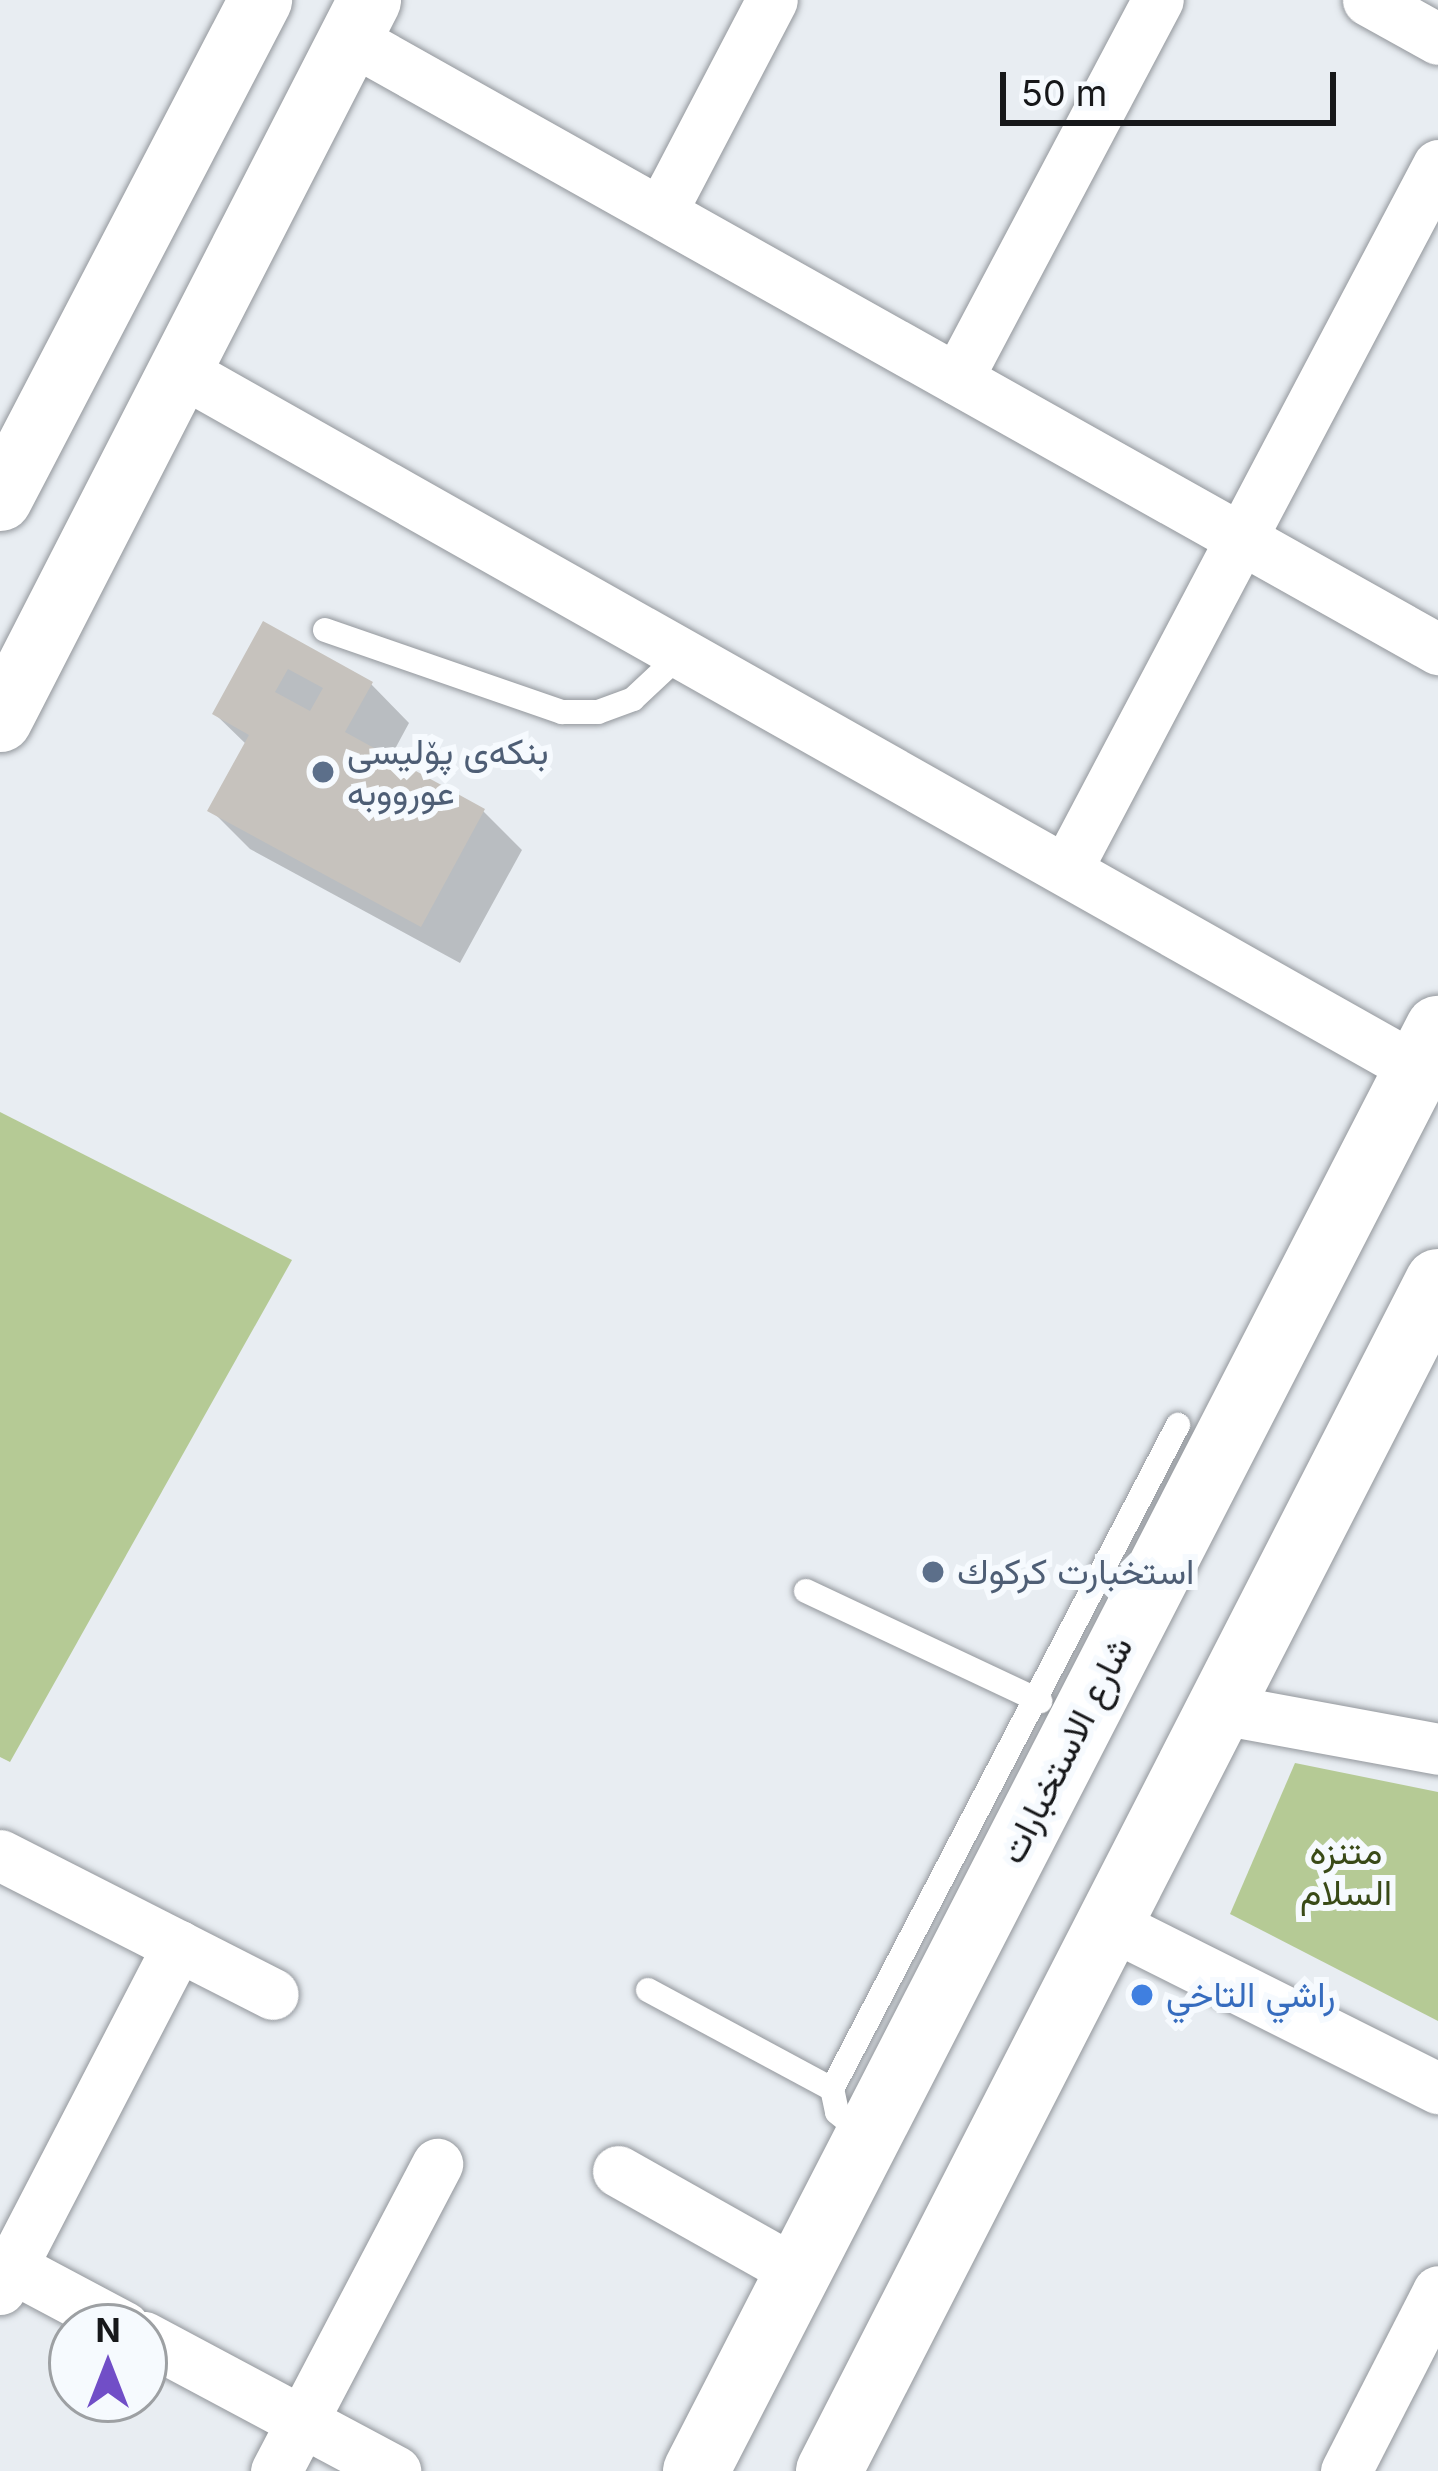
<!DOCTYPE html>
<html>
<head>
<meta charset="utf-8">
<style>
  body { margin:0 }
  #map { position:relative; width:1438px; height:2471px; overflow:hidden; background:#e8edf2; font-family:Inter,Vazirmatn,sans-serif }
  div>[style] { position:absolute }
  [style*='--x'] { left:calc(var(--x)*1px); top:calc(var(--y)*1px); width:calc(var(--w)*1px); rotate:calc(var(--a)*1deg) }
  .green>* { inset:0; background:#b5ca95 }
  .shadow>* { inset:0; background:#0003 }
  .building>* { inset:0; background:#c6c2bd }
  .roads { filter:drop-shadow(0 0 3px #93979c) drop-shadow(0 0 3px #93979c) }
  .service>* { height:24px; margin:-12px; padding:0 12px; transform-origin:12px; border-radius:12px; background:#fff }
  .minor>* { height:51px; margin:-25.5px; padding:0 25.5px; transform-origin:25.5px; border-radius:25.5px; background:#fff }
  .tertiary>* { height:63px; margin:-31.5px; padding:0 31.5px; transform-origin:31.5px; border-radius:31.5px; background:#fff }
  .primary>* { height:66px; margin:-33px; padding:0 33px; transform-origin:33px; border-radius:33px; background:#fff }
  .dots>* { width:33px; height:33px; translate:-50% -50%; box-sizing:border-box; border:6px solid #f6fafe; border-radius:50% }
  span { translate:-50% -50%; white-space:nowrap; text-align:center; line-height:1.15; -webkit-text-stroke:12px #f6fafe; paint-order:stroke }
  .service-label { font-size:36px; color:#4e5e75 }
  .left { translate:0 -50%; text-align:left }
  .street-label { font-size:36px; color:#17181a }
  .park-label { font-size:36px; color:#394a17 }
  .shop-label { font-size:36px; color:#366cbe }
  .north { position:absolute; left:48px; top:2303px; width:120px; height:120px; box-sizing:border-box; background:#f6fafe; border:3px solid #9da0a3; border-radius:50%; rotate:0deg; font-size:33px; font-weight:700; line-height:48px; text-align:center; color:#17181a }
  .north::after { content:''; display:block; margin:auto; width:42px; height:54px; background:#714ec7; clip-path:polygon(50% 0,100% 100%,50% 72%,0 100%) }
  .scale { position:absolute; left:1000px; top:72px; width:336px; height:54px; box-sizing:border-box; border:6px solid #17181a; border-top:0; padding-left:15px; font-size:36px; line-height:42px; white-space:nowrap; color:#17181a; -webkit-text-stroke:9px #f6fafe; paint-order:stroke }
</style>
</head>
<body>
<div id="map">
  <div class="green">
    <div style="clip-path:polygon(0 1112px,292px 1260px,10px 1762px,0 1757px)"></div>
    <div style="clip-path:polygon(1295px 1763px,1438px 1792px,1438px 2021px,1230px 1914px)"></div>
  </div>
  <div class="shadow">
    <div style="clip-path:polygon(264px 626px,371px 684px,409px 723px,389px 760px,483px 811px,522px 850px,460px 963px,250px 849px,211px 810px,247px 745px,215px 714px)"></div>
  </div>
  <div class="building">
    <div style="clip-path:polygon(evenodd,263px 621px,373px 682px,345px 732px,485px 809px,421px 927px,207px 811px,249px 735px,212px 714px,263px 621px,288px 669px,323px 688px,310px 711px,275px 692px,288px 669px)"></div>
  </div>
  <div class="roads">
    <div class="service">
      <div style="--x:325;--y:630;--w:251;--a:19.1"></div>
      <div style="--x:562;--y:712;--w:36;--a:0"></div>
      <div style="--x:598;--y:712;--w:37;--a:-20"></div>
      <div style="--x:633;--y:699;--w:64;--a:-43.1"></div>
      <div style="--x:806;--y:1591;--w:259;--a:25.2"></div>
      <div style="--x:648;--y:1990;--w:209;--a:28.3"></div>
      <div style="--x:865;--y:2135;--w:36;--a:-141"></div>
      <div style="--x:837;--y:2112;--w:24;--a:-102"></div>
      <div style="--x:832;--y:2089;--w:749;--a:-62.48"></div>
    </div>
    <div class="minor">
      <div style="--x:1368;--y:0;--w:80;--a:29.1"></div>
      <div style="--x:349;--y:38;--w:1249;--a:29.3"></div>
      <div style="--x:661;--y:212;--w:239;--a:-62.4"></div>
      <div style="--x:179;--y:370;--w:1422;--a:29.45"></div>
      <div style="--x:957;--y:379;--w:429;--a:-62.1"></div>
      <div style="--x:1066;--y:870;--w:797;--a:-62.18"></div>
      <div style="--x:1221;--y:1709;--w:221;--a:10.4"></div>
      <div style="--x:0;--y:1855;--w:306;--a:27"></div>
      <div style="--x:1110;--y:1924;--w:367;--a:26.6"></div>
      <div style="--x:618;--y:2171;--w:206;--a:29.4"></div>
      <div style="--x:0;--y:2261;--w:140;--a:28"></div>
      <div style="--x:0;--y:2289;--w:387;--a:-62.6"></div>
      <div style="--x:144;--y:2337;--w:285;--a:28.1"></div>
      <div style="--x:276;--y:2471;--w:347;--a:-62.3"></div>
      <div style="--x:1346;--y:2471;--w:202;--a:-62.9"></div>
    </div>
    <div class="tertiary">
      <div style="--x:0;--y:499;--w:563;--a:-62.48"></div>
      <div style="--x:0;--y:720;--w:809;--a:-62.86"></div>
    </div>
    <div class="primary">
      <div style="--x:696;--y:2471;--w:1622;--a:-62.77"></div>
      <div style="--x:829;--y:2471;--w:1336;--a:-62.88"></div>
    </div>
  </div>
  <div class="dots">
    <div style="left:323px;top:772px;background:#5c6f8a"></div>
    <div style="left:933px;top:1572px;background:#5c6f8a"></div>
    <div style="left:1142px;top:1995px;background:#3f7fe0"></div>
  </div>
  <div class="service-label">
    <span class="left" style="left:347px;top:772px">بنکەی پۆلیسی<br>عورووبە</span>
    <span class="left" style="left:957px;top:1572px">استخبارت كركوك</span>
  </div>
  <div class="street-label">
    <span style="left:1066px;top:1750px;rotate:-63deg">شارع الاستخبارات</span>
  </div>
  <div class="park-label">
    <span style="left:1346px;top:1872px">متنزه<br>السلام</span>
  </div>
  <div class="shop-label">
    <span class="left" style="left:1166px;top:1995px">راشي التاخي</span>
  </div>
  <div class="north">N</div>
  <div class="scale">50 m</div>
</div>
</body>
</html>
